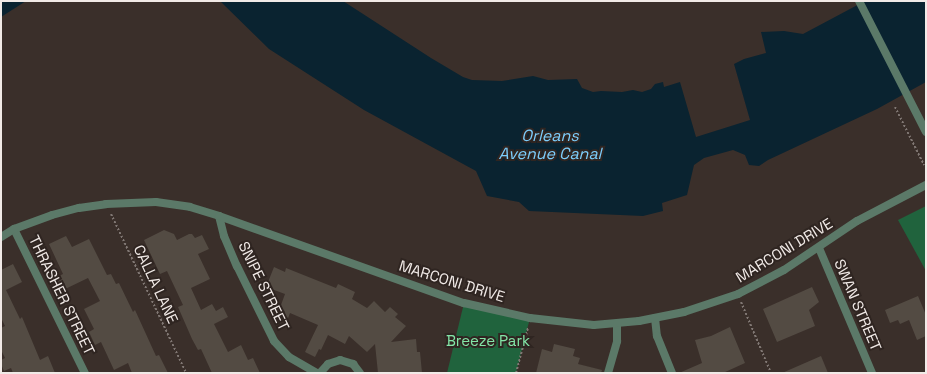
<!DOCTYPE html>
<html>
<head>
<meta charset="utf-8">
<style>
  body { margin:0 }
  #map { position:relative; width:927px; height:374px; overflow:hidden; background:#3a2f2a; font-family:"Space Grotesk",sans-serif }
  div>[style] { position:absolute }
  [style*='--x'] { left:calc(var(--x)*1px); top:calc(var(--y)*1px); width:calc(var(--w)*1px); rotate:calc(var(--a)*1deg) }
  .green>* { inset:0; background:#20633d }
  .water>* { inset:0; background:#0a2330 }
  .building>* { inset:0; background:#534b43 }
  .path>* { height:2px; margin-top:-1px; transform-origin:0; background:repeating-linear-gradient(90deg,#817874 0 2px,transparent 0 4px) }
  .minor>* { height:8px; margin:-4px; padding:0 4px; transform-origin:4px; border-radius:4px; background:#5b7968 }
  .tertiary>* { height:8px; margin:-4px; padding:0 4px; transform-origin:4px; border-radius:4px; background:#5b7968 }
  span { translate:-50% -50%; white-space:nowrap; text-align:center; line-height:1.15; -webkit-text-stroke:4px #2f2521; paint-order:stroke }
  .street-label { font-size:15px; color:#f1eae7 }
  .park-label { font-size:15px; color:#83e5a7 }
  .water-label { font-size:16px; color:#7dcefc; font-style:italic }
  .frame { position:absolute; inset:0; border:2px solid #f1eae7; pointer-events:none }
</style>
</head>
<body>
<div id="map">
  <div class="green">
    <div style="clip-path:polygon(926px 206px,926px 271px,898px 220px)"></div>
    <div style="clip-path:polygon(464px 303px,530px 318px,516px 373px,447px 373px)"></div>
  </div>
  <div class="water">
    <div style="clip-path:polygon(1px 1px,26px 1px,1px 17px)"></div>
    <div style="clip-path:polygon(220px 1px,343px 1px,431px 58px,463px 77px,472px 80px,502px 81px,533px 76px,548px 80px,577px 79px,582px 88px,593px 92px,601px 91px,622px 92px,633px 90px,642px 92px,651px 89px,655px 84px,663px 82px,664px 87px,680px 82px,696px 137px,750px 120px,734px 64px,744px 59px,766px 53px,761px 32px,784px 31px,803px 34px,865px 1px,926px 1px,926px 82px,877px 109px,768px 160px,759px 166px,749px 165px,745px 155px,733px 150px,704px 158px,694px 165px,687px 195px,662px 203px,663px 211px,643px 216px,529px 211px,519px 202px,487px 196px,476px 171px,364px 110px,269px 49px)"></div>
  </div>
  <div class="building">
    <div style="clip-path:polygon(164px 230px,174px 234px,177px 240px,189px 234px,192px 234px,195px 238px,202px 235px,209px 249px,198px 254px,210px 279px,191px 288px,201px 310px,212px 304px,216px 311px,223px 307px,228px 317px,214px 324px,228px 352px,241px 345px,248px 360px,253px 358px,260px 373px,212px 373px,201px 349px,198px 350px,192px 339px,178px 307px,183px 305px,167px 271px,160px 274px,144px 240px)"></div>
    <div style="clip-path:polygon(66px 236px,72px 247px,89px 239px,107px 275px,111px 274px,116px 284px,119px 283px,133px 312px,135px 310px,156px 356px,159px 355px,168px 373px,132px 373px,128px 363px,114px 370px,101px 342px,95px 345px,89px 332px,94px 329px,84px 309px,100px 301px,88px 278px,61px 291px,55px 278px,63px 274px,49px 244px)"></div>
    <div style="clip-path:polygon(13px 264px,22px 282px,6px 290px,20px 319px,22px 317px,40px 360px,48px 356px,55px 373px,13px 373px,11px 368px,4px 371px,1px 364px,1px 360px,5px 358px,1px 350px,1px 328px,5px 326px,1px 318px,1px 270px)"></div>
    <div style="clip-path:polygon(274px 267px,285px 272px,286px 268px,336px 288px,338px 284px,355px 292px,352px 299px,367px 308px,374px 301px,385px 312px,390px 307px,398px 314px,395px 317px,406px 326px,391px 342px,416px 339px,417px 352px,420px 352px,422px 373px,378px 373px,375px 344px,367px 352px,349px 336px,345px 344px,328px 335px,321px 350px,319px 349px,315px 357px,305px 352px,318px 325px,290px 313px,287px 321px,277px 316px,285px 294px,266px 287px)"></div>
    <div style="clip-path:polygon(812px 287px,819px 302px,809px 310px,815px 326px,777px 342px,763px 309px)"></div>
    <div style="clip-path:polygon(918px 296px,926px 315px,926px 336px,917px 340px,909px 320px,900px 324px,898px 320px,890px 323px,885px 310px)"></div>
    <div style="clip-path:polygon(730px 327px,745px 363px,723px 373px,679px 373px,702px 363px,695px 340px,711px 336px)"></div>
    <div style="clip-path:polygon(554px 344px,575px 349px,573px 356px,580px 358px,578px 364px,602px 370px,601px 373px,536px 373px,542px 349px,552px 352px)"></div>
    <div style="clip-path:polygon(821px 356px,828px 373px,782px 373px)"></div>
  </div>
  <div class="path">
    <div style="--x:895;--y:107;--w:65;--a:63.4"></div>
    <div style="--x:111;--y:214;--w:176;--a:64.7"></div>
    <div style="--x:741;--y:302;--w:77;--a:67.1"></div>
    <div style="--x:516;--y:373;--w:47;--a:-75.1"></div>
  </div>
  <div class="minor">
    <div style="--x:219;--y:216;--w:21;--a:76"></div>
    <div style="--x:224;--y:236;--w:33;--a:67"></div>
    <div style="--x:237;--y:266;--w:84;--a:63.7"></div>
    <div style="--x:274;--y:341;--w:22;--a:47"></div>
    <div style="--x:289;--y:357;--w:32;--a:30"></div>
    <div style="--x:14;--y:229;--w:161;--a:63.8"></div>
    <div style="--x:819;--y:248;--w:136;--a:67"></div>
    <div style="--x:655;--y:318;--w:18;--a:84"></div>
    <div style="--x:657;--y:336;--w:40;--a:68"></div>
    <div style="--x:320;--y:373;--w:12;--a:-48"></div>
    <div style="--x:328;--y:364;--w:13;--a:-18"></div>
    <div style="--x:340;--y:360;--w:14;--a:17"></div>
    <div style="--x:353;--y:364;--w:11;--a:52"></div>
    <div style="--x:608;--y:373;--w:33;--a:-74"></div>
    <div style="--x:617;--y:341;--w:17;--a:-90"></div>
  </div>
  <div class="tertiary">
    <div style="--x:859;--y:1;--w:147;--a:62.9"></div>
    <div style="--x:1;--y:237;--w:15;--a:-32"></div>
    <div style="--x:14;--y:229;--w:40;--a:-20.2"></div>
    <div style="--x:52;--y:215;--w:28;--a:-15"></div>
    <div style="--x:79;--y:208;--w:27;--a:-8"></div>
    <div style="--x:106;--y:204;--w:50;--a:-2.3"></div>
    <div style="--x:156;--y:202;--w:34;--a:8"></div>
    <div style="--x:190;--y:207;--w:30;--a:17"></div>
    <div style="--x:219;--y:216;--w:260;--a:19.6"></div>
    <div style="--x:464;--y:303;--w:68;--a:12.8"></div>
    <div style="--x:530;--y:318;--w:64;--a:6.2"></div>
    <div style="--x:594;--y:325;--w:45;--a:-5.1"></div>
    <div style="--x:639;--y:321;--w:46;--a:-11.3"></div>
    <div style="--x:684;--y:312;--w:57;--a:-18.4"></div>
    <div style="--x:738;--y:294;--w:52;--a:-27.6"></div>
    <div style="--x:784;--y:270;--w:88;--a:-33.9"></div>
    <div style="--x:857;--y:221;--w:78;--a:-27.6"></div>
  </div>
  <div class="street-label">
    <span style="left:784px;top:250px;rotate:-31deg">MARCONI DRIVE</span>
    <span style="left:452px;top:281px;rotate:17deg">MARCONI DRIVE</span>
    <span style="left:156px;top:284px;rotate:65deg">CALLA LANE</span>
    <span style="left:264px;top:286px;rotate:64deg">SNIPE STREET</span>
    <span style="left:62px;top:295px;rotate:64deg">THRASHER STREET</span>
    <span style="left:858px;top:305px;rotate:67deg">SWAN STREET</span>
  </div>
  <div class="park-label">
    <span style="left:488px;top:341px">Breeze Park</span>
  </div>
  <div class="water-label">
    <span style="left:550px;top:145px">Orleans<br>Avenue Canal</span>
  </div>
  <div class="frame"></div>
</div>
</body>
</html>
